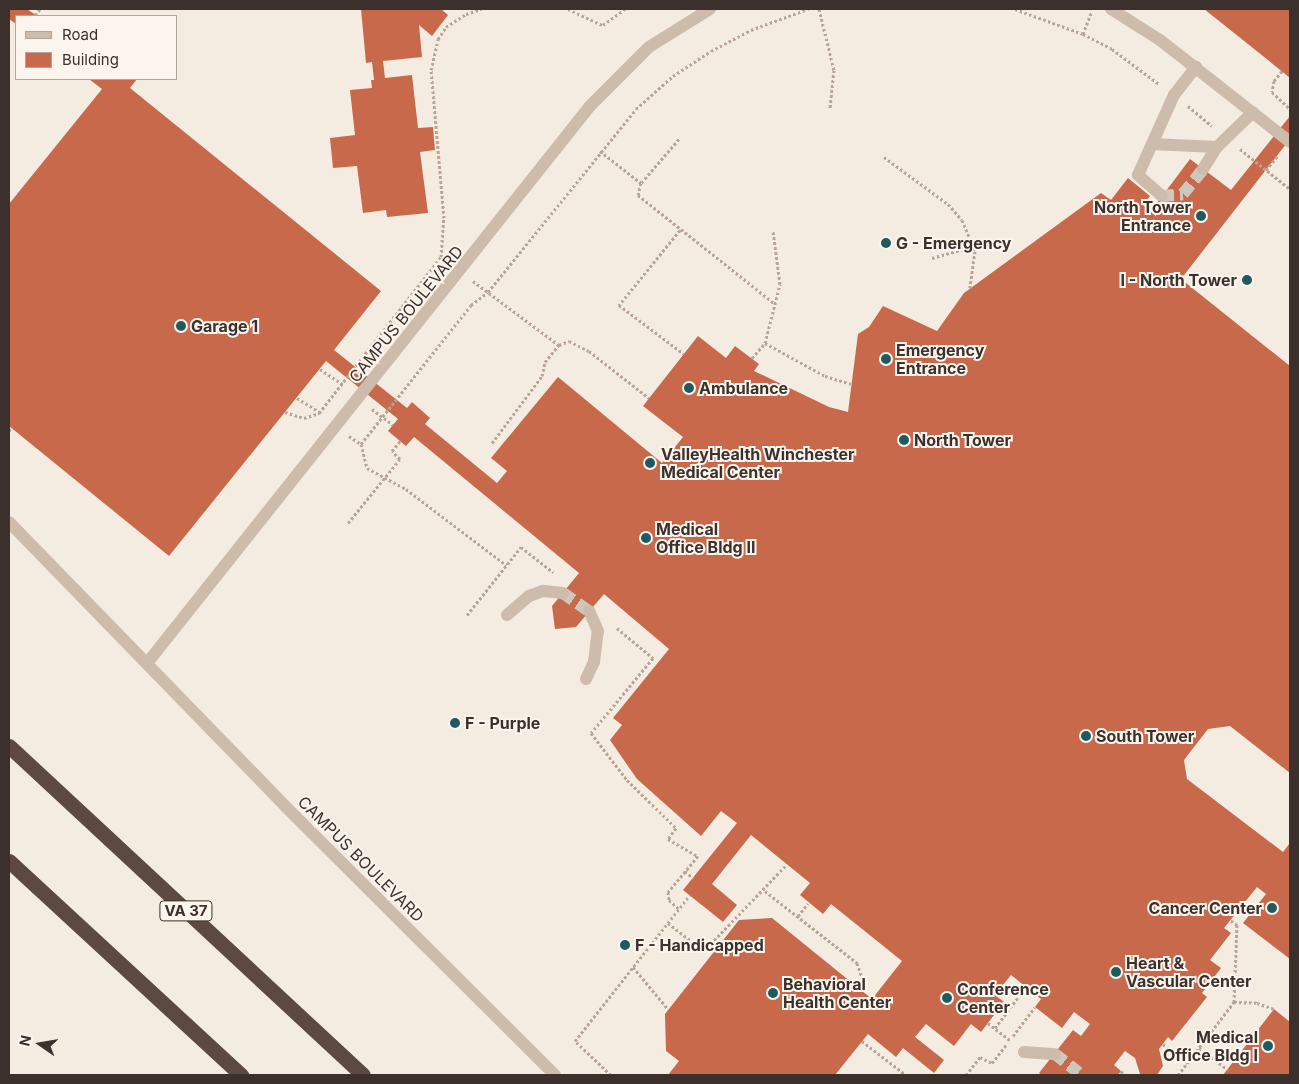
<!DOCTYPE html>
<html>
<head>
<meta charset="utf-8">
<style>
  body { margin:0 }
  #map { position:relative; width:1299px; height:1084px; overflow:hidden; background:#f4ebe1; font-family:Inter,sans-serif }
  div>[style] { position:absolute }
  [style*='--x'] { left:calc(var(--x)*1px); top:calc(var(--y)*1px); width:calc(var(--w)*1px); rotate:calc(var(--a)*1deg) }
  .building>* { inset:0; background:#c8694b }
  .minor-tunnel>* { height:12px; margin-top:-6px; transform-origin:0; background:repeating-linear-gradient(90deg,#cfc6bd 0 12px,transparent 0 18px) }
  .path>* { height:3px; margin-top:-1.5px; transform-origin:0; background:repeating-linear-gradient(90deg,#b9a596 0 2.5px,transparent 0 5px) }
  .minor>* { height:12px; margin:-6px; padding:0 6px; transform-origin:6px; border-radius:6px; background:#cdbbac }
  .highway>* { height:15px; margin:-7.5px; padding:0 7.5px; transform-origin:7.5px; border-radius:7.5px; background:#5c4a42 }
  .dots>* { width:14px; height:14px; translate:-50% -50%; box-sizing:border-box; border:2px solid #fbf5ee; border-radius:50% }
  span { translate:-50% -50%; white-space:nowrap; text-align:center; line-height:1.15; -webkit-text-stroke:4px #fbf5ee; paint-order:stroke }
  .shield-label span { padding:1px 4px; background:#fbf5ee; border:1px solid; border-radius:4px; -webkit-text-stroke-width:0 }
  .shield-label { font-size:15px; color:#3b302b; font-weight:700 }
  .poi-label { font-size:16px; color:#3b302b; font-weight:700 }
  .right { translate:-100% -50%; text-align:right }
  .left { translate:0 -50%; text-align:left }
  .street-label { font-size:16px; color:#3b302b }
  .frame { position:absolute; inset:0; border:10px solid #3b302b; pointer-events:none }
  .legend { position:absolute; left:15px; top:15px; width:162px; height:65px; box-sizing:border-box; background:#fbf5ee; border:1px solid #aea6a0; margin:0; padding:6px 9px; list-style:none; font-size:15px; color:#3b302b }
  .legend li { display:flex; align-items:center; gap:10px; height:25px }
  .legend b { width:25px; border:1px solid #aea6a0 }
  .north { position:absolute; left:15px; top:1019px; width:50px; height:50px; -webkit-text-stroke:4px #fbf5ee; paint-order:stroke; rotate:283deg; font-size:14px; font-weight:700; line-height:20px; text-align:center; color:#3b302b }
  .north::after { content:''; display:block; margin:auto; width:18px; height:22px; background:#3b302b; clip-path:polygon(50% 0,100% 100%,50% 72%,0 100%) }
</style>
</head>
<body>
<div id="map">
  <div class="building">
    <div style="clip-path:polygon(9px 9px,27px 9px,37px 16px,16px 16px,16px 24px,9px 19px)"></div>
    <div style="clip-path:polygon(361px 9px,441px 9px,448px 15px,432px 36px,419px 25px,422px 57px,383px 61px,385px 78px,412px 75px,418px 128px,433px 127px,435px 150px,420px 152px,428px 213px,387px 217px,386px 210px,363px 213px,357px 166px,333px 168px,330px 138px,355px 135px,350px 90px,372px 88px,371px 80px,374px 80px,372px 62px,366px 63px)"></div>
    <div style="clip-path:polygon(1204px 9px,1290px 9px,1290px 78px,1268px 60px)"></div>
    <div style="clip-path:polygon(89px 79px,137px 79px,130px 88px,381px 291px,334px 350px,407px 408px,412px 402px,430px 418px,425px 424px,497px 483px,507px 471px,491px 458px,558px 377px,662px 463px,683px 437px,643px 406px,698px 336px,726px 358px,735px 346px,759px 364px,754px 371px,829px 407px,848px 412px,858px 334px,869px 327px,883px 306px,937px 331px,964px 293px,1101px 193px,1111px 200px,1128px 178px,1150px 196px,1143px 205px,1156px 216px,1157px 203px,1190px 159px,1231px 190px,1290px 116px,1290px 139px,1181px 279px,1290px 366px,1290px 773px,1230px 726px,1208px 729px,1184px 760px,1187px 779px,1283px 852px,1290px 843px,1290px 959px,1243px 923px,1266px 894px,1257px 887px,1224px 928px,1231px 933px,1210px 960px,1221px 968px,1202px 993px,1207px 997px,1172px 1041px,1168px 1037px,1159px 1049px,1163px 1066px,1157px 1075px,1140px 1074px,1135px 1058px,1125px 1051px,1114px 1065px,1121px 1071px,1118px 1075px,1042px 1075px,1039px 1073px,1073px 1030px,1081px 1036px,1090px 1024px,1074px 1012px,1062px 1028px,1035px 1007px,1041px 999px,1011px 975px,995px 995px,1004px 1002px,981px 1032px,971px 1024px,954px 1046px,926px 1024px,915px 1037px,944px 1060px,934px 1073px,903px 1048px,896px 1057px,868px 1034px,835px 1075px,668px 1075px,679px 1061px,666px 1051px,665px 1014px,739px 920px,772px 918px,872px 999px,902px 961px,831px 904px,823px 914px,800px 895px,810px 883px,751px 835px,712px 884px,737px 905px,723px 922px,683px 890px,737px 823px,721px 811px,701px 836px,637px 779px,610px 740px,622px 725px,613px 718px,669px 649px,604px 594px,576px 627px,555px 629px,552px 606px,579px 573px,414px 437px,406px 446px,388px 431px,398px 419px,326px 361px,169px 556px,9px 426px,9px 204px,102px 89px)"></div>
    <div style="clip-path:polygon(1274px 1009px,1290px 1022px,1290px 1075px,1223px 1075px)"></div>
  </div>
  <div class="minor-tunnel">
    <div style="--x:1162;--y:196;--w:21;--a:-5"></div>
    <div style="--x:1183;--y:194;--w:32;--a:-51"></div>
    <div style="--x:563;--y:593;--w:32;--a:35"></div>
    <div style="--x:1055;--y:1054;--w:34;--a:38"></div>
  </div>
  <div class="path">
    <div style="--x:568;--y:9;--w:38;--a:25"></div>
    <div style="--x:603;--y:25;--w:27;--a:-36"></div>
    <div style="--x:819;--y:9;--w:63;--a:76.2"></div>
    <div style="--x:834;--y:70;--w:38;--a:96"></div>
    <div style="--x:1015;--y:9;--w:72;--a:20.2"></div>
    <div style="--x:1083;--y:34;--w:33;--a:27"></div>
    <div style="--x:1112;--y:49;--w:59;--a:36.7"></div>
    <div style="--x:35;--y:15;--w:8;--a:-50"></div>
    <div style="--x:1083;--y:34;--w:25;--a:-69"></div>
    <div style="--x:1282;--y:71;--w:13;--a:129"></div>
    <div style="--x:1274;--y:81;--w:11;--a:100"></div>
    <div style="--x:1272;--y:92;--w:25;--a:43"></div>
    <div style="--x:1188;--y:106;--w:31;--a:40"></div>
    <div style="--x:679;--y:139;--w:58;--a:130.8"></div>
    <div style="--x:641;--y:183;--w:12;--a:104"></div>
    <div style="--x:638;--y:195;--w:175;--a:38.5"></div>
    <div style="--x:1240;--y:149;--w:64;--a:38.7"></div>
    <div style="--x:600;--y:151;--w:52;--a:38"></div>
    <div style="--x:884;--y:157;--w:79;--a:36.3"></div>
    <div style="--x:948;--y:204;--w:21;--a:49"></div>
    <div style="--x:962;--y:220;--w:34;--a:67"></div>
    <div style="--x:975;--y:251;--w:37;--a:98"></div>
    <div style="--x:1266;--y:170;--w:19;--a:-51"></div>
    <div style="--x:680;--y:230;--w:97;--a:129.1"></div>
    <div style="--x:619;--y:305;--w:81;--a:37"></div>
    <div style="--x:932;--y:258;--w:44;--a:-15.9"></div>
    <div style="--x:473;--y:281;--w:107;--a:36.7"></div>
    <div style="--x:765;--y:343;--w:68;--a:28.8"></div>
    <div style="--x:825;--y:376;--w:27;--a:17"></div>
    <div style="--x:752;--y:358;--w:20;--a:-49"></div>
    <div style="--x:765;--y:343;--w:61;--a:-75.7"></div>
    <div style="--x:780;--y:284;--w:53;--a:-97.5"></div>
    <div style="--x:320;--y:369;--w:27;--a:34"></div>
    <div style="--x:297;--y:398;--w:26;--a:32"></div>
    <div style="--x:372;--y:409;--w:26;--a:37"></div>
    <div style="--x:285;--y:412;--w:20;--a:18"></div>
    <div style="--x:304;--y:418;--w:16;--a:-18"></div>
    <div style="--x:319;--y:413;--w:198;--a:-52"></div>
    <div style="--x:441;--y:257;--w:39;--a:-86"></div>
    <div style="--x:444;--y:218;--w:149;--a:-95"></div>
    <div style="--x:431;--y:70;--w:32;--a:-77"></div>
    <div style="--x:438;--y:39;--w:14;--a:-56"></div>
    <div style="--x:446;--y:27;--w:24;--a:-33"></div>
    <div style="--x:466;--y:14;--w:16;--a:-18"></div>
    <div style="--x:9;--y:431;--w:4;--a:-56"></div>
    <div style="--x:349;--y:436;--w:14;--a:34"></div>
    <div style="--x:361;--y:444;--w:25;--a:76"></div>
    <div style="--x:367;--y:468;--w:44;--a:28.3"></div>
    <div style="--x:406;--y:489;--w:126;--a:37.2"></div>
    <div style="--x:492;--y:443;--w:84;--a:-53.3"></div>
    <div style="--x:542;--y:376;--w:14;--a:-78"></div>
    <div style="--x:545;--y:362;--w:22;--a:-51"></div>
    <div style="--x:559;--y:345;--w:11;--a:-22"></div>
    <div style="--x:569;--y:341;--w:22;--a:27"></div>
    <div style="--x:589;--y:351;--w:76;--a:38.1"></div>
    <div style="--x:361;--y:444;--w:177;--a:-51.6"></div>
    <div style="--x:471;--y:305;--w:21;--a:-37"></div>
    <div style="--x:488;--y:292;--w:235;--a:-51"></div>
    <div style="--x:636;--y:109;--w:50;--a:-41.7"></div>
    <div style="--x:673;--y:76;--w:45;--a:-33.3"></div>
    <div style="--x:711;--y:51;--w:45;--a:-27.7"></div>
    <div style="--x:751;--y:30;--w:61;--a:-20.2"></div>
    <div style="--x:348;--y:523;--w:82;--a:-50.9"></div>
    <div style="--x:400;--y:459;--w:11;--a:-135"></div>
    <div style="--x:392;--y:451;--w:13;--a:-51"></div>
    <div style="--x:467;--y:615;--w:87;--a:-51.5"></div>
    <div style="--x:521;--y:547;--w:41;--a:38"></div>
    <div style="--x:617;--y:628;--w:47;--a:39.8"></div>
    <div style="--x:653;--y:658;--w:97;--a:129.6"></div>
    <div style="--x:591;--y:733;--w:59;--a:52.5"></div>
    <div style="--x:627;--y:780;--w:69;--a:44.4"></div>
    <div style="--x:676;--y:828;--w:14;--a:126"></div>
    <div style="--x:668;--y:839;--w:34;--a:30"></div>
    <div style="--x:698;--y:856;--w:47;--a:129.8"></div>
    <div style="--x:668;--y:892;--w:8;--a:83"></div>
    <div style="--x:669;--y:900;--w:13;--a:42"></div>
    <div style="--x:685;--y:871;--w:11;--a:41"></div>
    <div style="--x:765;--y:891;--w:117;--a:38"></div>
    <div style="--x:857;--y:963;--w:18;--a:71"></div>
    <div style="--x:863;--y:980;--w:9;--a:126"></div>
    <div style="--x:798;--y:916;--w:16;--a:-52"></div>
    <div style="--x:668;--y:923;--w:46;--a:37.9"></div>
    <div style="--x:704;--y:951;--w:120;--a:-46.3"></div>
    <div style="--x:633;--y:967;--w:55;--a:50.2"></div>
    <div style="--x:1234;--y:1002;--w:23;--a:2"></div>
    <div style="--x:1257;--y:1003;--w:18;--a:19"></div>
    <div style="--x:988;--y:1023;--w:28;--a:38"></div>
    <div style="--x:995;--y:1028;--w:51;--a:-52.9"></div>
    <div style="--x:1013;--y:1036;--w:36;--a:-53"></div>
    <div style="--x:862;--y:1041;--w:56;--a:37.7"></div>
    <div style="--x:1163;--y:1044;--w:31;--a:38"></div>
    <div style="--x:1199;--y:1048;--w:36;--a:37"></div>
    <div style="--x:1121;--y:1071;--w:5;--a:53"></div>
    <div style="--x:611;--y:1075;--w:50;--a:-136.6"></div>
    <div style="--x:575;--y:1041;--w:186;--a:-51.8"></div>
    <div style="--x:966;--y:1075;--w:23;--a:-52"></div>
    <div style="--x:980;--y:1057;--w:13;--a:27"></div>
    <div style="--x:992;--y:1063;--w:23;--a:-52"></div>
    <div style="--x:1178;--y:1075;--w:92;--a:-52.5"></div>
    <div style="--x:1234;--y:1002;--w:77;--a:-87.8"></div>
    <div style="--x:1237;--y:925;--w:9;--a:-144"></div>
  </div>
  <div class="minor">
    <div style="--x:1111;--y:9;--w:58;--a:32.3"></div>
    <div style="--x:1160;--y:40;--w:165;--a:38.1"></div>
    <div style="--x:1152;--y:144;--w:65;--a:2.6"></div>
    <div style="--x:1203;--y:169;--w:26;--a:-58"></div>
    <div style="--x:1217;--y:147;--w:50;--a:-44.2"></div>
    <div style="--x:1162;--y:196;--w:32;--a:-139"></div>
    <div style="--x:1138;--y:175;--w:88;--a:-65.8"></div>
    <div style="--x:1174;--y:95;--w:36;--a:-52"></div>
    <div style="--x:9;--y:522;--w:397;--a:45.8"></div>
    <div style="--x:286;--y:807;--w:380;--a:44.9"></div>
    <div style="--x:507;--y:615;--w:29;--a:-41"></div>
    <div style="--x:529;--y:596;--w:15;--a:-20"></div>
    <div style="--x:543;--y:591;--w:20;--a:6"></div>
    <div style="--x:148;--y:662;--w:710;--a:-51.52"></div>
    <div style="--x:590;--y:106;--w:83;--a:-45"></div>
    <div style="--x:649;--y:47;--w:72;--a:-31.9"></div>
    <div style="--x:586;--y:679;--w:19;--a:-65"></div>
    <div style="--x:594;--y:662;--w:31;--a:-83"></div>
    <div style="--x:598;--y:631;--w:22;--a:-114"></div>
    <div style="--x:1024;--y:1052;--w:31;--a:4"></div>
  </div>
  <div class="highway">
    <div style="--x:9;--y:746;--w:483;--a:42.9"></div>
    <div style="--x:9;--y:861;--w:316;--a:42.7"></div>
  </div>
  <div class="dots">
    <div style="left:1201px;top:216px;background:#1f5a5e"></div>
    <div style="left:886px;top:243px;background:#1f5a5e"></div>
    <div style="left:1247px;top:280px;background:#1f5a5e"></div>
    <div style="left:181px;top:326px;background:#1f5a5e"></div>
    <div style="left:886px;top:359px;background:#1f5a5e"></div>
    <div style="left:689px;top:388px;background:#1f5a5e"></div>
    <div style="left:904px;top:440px;background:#1f5a5e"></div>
    <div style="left:650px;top:463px;background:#1f5a5e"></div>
    <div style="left:646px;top:538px;background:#1f5a5e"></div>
    <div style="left:455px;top:723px;background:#1f5a5e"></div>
    <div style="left:1086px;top:736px;background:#1f5a5e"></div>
    <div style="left:1272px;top:908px;background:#1f5a5e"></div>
    <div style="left:625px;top:945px;background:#1f5a5e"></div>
    <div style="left:1116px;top:972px;background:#1f5a5e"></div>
    <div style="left:773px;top:993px;background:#1f5a5e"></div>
    <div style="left:947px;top:998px;background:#1f5a5e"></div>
    <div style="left:1268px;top:1046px;background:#1f5a5e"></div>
  </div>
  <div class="shield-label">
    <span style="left:186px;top:911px">VA 37</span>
  </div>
  <div class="poi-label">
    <span class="right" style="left:1191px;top:216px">North Tower<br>Entrance</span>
    <span class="left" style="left:896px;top:243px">G - Emergency</span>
    <span class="right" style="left:1237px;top:280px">I - North Tower</span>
    <span class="left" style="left:191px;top:326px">Garage 1</span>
    <span class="left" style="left:896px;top:359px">Emergency<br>Entrance</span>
    <span class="left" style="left:699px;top:388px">Ambulance</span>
    <span class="left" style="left:914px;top:440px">North Tower</span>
    <span class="left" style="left:661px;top:463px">ValleyHealth Winchester<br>Medical Center</span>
    <span class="left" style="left:656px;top:538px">Medical<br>Office Bldg II</span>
    <span class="left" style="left:465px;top:723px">F - Purple</span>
    <span class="left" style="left:1096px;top:736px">South Tower</span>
    <span class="right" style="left:1262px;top:908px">Cancer Center</span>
    <span class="left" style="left:635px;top:945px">F - Handicapped</span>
    <span class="left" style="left:1126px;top:972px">Heart &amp;<br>Vascular Center</span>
    <span class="left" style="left:783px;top:993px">Behavioral<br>Health Center</span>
    <span class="left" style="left:957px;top:998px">Conference<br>Center</span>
    <span class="right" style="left:1258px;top:1046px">Medical<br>Office Bldg I</span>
  </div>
  <div class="street-label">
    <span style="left:406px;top:314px;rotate:-51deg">CAMPUS BOULEVARD</span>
    <span style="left:361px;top:859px;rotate:45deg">CAMPUS BOULEVARD</span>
  </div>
  <div class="frame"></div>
  <ul class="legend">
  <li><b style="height:6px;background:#cdbbac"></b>Road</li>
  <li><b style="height:14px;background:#c8694b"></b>Building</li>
  </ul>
  <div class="north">N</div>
</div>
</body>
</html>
